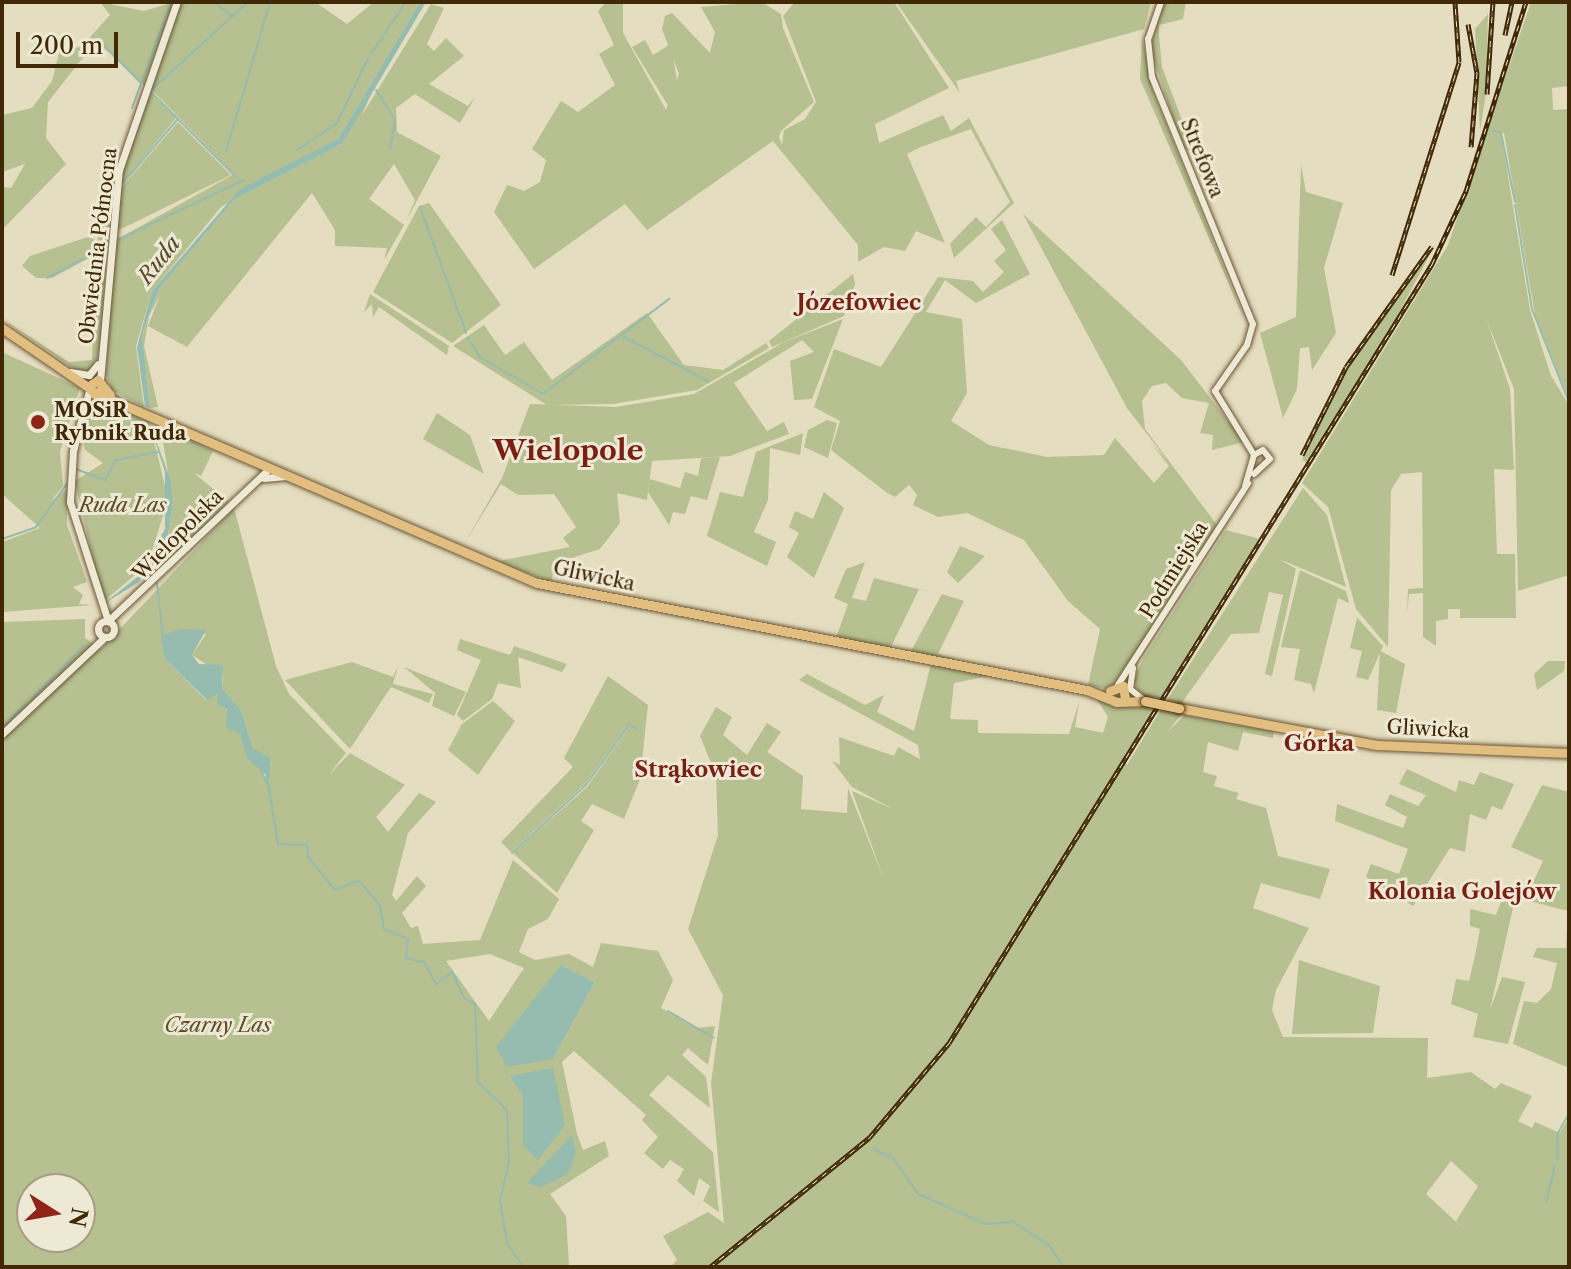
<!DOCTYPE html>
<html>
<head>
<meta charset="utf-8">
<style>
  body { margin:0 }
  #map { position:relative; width:1571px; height:1269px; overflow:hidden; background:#e5ddbf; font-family:"Libre Caslon Text",serif }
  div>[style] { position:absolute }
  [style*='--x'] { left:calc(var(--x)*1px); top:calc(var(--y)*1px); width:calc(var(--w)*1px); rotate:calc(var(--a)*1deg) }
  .green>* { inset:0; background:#b6c091 }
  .water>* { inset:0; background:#96bcaf }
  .stream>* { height:2px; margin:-1px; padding:0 1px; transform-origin:1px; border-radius:1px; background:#96bcaf }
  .roads { filter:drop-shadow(0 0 2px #6a5534) drop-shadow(0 0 2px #6a5534) }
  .tertiary>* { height:6px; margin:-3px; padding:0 3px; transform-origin:3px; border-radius:3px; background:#eee9d5 }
  .secondary>* { height:7px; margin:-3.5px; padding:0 3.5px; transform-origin:3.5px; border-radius:3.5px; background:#eee9d5 }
  .secondary>.ring { margin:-3.5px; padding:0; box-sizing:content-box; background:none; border:7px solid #eee9d5; border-radius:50% }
  .primary>* { height:9px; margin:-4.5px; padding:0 4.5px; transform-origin:4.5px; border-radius:4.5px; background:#e2be80 }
  .rail>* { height:5px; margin-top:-2.5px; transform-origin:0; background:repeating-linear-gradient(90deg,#eee9d5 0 6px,#412806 0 12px); box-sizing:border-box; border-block:2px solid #412806 }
  .bridges { filter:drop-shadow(0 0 2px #412806) drop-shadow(0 0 2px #412806) }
  .primary-bridge>* { height:9px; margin:-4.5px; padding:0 4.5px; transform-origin:4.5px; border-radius:4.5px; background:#e2be80 }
  .dots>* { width:22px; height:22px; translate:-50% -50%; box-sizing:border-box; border:4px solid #eee9d5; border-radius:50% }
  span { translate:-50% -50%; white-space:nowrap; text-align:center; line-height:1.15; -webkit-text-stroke:6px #eee9d5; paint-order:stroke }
  .street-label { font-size:20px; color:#412806 }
  .poi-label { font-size:20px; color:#412806; font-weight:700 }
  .left { translate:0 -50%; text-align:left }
  .park-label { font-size:20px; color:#5e4e29; font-style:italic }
  .water-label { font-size:22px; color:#564d30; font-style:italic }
  .neighbourhood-label { font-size:22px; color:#7a1f14; font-weight:700 }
  .district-label { font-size:28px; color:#7a1f14; font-weight:700 }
  .frame { position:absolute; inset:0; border:4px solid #412806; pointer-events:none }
  .north { position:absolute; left:16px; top:1173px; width:80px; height:80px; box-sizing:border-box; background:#eee9d5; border:2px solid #a99c82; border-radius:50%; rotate:101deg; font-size:22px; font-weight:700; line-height:32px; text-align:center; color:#412806 }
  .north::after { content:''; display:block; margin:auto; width:28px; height:36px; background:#8f2418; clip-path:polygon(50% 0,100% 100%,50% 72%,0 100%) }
  .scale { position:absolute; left:16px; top:32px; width:102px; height:36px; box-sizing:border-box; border:4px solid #412806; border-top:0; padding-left:10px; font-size:24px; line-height:28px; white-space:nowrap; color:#412806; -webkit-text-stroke:6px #eee9d5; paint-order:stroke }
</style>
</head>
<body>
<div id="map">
  <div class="green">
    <div style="clip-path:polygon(100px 2px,144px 11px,174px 2px,144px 85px,96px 41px,48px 102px,46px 138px,66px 164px,2px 230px,3px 187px,11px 188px,25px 164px,2px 172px,2px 115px,32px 108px,52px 81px,59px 53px,82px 46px,110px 15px)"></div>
    <div style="clip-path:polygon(181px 2px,315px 2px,347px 24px,374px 2px,420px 2px,338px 139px,221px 207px,152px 291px,136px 346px,144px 407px,112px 390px,106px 375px,114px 241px,234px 174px,149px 87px)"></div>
    <div style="clip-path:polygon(426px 2px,381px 72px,362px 115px,431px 4px,444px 8px,427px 44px,434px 51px,446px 38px,464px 56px,429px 84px,468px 106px,476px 96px,460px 123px,415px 94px,396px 108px,397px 132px,441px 156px,407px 219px,415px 200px,394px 164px,369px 199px,404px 225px,384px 260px,387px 248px,335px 246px,335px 230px,312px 193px,187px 347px,148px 326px,160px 295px,149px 316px,144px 346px,158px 407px,150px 408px,142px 334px,159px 289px,235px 199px,342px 144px,384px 61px)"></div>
    <div style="clip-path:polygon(606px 2px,623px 2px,623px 33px,666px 110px,679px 74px,662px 29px,665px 16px,672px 13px,710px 53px,715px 32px,701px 7px,761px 2px,781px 14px,783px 28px,814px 102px,781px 131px,779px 137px,782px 145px,784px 130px,805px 119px,816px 102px,783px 16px,795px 2px,894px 2px,949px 88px,875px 124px,879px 143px,943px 115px,951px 131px,969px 118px,1014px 203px,954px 258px,950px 244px,964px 229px,976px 217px,986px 227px,1010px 202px,971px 129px,921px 147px,907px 154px,945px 243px,916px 231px,905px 251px,884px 247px,858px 262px,858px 245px,773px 141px,647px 230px,625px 204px,534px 269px,494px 212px,507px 185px,524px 191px,540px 182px,546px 160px,532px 149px,561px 101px,578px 112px,615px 85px,599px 54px,614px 45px,598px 11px)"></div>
    <div style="clip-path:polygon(896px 2px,1151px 2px,1144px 29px,956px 81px,960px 93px)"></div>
    <div style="clip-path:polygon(1164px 2px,1186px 2px,1183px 19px,1159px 25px,1159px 36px,1162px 67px,1193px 149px,1184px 151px,1150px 48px)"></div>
    <div style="clip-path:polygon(1531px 2px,1569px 2px,1569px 86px,1552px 88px,1553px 110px,1569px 109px,1569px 399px,1535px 315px,1504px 133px,1492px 132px,1501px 134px,1530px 310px,1551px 376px,1569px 405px,1569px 575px,1518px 591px,1514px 389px,1486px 318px,1510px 389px,1514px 470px,1494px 469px,1497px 554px,1515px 554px,1516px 618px,1460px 618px,1460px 609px,1448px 609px,1448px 619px,1436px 621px,1436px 646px,1423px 637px,1423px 593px,1409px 594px,1407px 613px,1408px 589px,1423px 588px,1422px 472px,1401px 474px,1391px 490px,1388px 647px,1356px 609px,1328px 507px,1302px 483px,1448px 245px)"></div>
    <div style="clip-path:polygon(1488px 14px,1486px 93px,1480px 131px,1475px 29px)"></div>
    <div style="clip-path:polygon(1142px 37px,1152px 89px,1248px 328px,1140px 79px)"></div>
    <div style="clip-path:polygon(645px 40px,653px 55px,669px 45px,673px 54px,677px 82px,669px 107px,632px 47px)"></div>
    <div style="clip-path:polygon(147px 90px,176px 118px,121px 185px,122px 171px)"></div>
    <div style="clip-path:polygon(178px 122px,231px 175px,115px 232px,120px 189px)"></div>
    <div style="clip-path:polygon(113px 159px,108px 243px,96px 253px,105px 177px)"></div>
    <div style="clip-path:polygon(1301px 165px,1306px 192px,1343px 203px,1324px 268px,1336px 333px,1312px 370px,1309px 347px,1300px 348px,1297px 389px,1283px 418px,1260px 333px,1296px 317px)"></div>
    <div style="clip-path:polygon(429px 203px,501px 305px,452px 343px,373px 292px,419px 206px)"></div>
    <div style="clip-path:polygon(1023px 214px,1181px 360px,1244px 442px,1212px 450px,1213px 435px,1200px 433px,1209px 403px,1182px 398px,1166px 383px,1152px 386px,1142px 401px,1145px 429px,1217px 525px,1119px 681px,1105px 689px,1088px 685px,1100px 629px,1068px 601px,1024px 540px,967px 513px,938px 517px,913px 505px,917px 495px,909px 485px,895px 497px,886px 492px,831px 450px,840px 421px,814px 407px,834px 349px,881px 367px,938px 277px,973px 281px,983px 292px,1004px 272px,994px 261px,1006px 250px,991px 229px,1002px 220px,1030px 274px,976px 303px,945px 280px,926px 312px,962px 319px,967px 393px,951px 421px,989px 445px,1047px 457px,1104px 455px,1115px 438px,1154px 483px,1169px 466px,1150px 442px,1167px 460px,1127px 408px)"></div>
    <div style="clip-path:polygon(88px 237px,94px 239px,89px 258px,52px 278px,36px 278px,22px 266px,30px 256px)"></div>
    <div style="clip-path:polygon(1435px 245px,1386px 337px,1307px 463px,1302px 460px,1348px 365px)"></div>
    <div style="clip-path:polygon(96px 257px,106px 267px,101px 338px,95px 368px,80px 373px,2px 319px,69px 362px,92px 360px)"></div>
    <div style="clip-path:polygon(853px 274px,855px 284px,844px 316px,772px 347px,769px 341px)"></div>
    <div style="clip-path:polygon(370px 294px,449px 346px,447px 355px,379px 307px,373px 317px,372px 304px,364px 312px)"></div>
    <div style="clip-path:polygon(647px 313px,684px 365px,723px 370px,766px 343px,769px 348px,697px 390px,613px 404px,547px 405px,453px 346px,484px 325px,505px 355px,524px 342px,552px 380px)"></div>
    <div style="clip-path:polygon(843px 319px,812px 399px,794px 400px,790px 361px,814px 352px,802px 340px,734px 383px,767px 431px,784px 422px,789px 434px,730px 456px,652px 461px,647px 500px,617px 493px,620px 523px,600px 549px,556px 563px,551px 582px,468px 550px,499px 561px,570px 547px,563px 538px,576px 527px,554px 494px,518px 495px,501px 484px,463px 546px,502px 478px,530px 404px,616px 407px,694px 394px,784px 342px)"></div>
    <div style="clip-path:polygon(2px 352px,80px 388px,60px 452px,63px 486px,51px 501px,67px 489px,67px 525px,87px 582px,73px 587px,83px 595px,79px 604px,93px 605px,2px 612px,2px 542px,40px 528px,2px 494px)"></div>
    <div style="clip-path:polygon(104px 400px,149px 419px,168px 499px,148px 564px,103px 602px,75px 481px,103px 463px,85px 450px,82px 433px,94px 403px)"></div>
    <div style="clip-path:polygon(437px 413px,470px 435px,484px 474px,423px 439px)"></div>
    <div style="clip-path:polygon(827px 420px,837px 423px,828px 458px,804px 447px,808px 430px)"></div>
    <div style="clip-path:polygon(160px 423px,213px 451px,201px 476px,194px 473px,229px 502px,153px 578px,150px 567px,168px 535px,173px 503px)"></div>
    <div style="clip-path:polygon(803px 433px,800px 455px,770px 448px,768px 500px,754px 532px,776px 542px,767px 566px,707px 536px,720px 492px,743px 497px,756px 452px)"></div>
    <div style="clip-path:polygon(720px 457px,707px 500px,691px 496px,685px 514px,673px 512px,669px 525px,648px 492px,650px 479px,680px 488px,685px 472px,698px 476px,701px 458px)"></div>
    <div style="clip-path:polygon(1303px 488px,1327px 515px,1346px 587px,1279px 559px,1296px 569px,1272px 676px,1265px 674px,1283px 595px,1269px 592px,1259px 633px,1231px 634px,1181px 704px,1167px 700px)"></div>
    <div style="clip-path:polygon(824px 492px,844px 508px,814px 578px,787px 557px,799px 533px,789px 527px,795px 511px,813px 519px)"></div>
    <div style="clip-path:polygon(evenodd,234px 508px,276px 666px,289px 694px,346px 753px,328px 776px,350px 753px,405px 785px,376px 817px,388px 832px,419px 793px,436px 802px,408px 833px,392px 895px,396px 901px,417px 876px,426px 886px,402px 913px,411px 928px,418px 926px,423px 944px,480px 940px,513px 860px,559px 899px,548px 919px,528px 929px,519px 952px,535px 960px,569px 954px,593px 967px,601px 943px,658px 951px,673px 980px,661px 1008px,697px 1028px,715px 1026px,708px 1065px,688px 1048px,682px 1055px,706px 1077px,710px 1108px,668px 1075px,649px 1095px,713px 1152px,719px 1212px,703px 1201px,710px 1186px,699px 1178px,694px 1196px,677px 1181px,684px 1169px,670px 1160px,663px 1169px,644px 1153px,658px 1137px,642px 1120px,646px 1115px,574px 1051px,562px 1062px,577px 1134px,583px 1150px,605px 1141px,609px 1156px,550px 1194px,566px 1216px,569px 1266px,2px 1267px,2px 622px,85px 619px,85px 638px,101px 649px,234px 508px,181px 629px,206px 634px,192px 655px,223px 675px,222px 688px,241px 710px,253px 748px,271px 763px,265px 778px,218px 695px,211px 692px,206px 700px,165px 659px,166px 637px,181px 629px,234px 508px,490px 954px,524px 968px,489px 1021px,446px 961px,490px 954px,234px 508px,561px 965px,595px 982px,553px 1059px,561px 965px,234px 508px,553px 1069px,524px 1115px,523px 1096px,509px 1076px,553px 1069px,234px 508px,32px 1189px,80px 1189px,80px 1237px,32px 1237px,32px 1189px)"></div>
    <div style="clip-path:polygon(1226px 530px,1260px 539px,1160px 699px,1139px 694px,1134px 680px,1143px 659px)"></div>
    <div style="clip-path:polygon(960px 546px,985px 556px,958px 583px,947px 572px)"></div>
    <div style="clip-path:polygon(865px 562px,852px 598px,866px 601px,874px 578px,938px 594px,919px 589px,890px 649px,836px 638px,848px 604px,834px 598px,846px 569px)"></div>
    <div style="clip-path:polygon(1300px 570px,1346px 591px,1349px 603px,1338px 598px,1314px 693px,1311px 684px,1294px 680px,1300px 649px,1281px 647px)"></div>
    <div style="clip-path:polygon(942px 594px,964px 601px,938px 654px,956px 660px,910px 653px)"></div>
    <div style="clip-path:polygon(1350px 610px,1383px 646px,1368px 680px,1356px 677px,1362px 651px,1350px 648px,1357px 618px)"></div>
    <div style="clip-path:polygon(460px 639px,510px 655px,514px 646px,567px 664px,562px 672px,518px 657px,521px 688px,498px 683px,492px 699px,463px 721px,457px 715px,481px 660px,457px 650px)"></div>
    <div style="clip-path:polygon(1380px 651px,1405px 664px,1396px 713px,1377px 710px)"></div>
    <div style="clip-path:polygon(1548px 661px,1565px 661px,1564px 671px,1537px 690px,1534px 674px)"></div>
    <div style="clip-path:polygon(352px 662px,393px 677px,398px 666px,393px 684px,433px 694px,429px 703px,391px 687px,350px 749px,285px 680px)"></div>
    <div style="clip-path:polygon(evenodd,931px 664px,989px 676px,954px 683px,950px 719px,978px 720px,978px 733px,1069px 734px,1079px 702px,1075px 727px,1103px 733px,1108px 717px,1095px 696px,1115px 706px,1155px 708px,1124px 756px,1127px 765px,1161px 709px,1182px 714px,1167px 732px,1185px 715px,1274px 731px,1273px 738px,1243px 732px,1238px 751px,1208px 742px,1203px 772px,1217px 776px,1214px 786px,1239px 793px,1236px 799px,1266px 808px,1278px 856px,1330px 869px,1320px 899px,1261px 883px,1253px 908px,1309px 928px,1276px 990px,1272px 1010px,1283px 1037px,1428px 1038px,1427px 1078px,1471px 1072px,1495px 1089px,1501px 1083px,1532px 1096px,1518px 1121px,1532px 1128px,1535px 1122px,1560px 1133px,1569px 1117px,1569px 1267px,670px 1267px,677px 1260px,663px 1236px,708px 1212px,724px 1223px,711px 1083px,723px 995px,688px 929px,718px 835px,716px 775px,700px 736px,716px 707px,732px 717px,723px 735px,747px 755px,767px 723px,781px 732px,767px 752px,803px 776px,801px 809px,847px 813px,848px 788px,885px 882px,852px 791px,893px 809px,852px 787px,832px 761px,840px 765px,839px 737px,894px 756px,898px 747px,920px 759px,918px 745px,799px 680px,807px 674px,865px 705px,884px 695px,877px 712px,914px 731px,931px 664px,1451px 1161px,1478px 1186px,1456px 1221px,1465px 1230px,1426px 1194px,1451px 1161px)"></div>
    <div style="clip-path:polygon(404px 667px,466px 692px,454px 716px,432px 706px,435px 693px)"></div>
    <div style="clip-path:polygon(608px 676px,648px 705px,640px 779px,624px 819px,592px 804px,581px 821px,594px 830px,557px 893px,513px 853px,587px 787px,629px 727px,637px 727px,628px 725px,585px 784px,511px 852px,501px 842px,573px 767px,564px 758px)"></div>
    <div style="clip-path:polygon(493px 701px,515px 721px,478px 775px,448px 750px,462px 724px)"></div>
    <div style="clip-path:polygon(1407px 769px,1456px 792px,1459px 780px,1474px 785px,1480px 772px,1514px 784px,1502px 810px,1492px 806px,1486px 820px,1470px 814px,1465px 852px,1450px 848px,1413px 906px,1366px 877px,1371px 864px,1399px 874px,1408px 849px,1335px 821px,1337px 804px,1403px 828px,1407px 817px,1385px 805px,1390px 794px,1418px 806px,1426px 795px,1399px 784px)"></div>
    <div style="clip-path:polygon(1542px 785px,1569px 792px,1569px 1068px,1513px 1044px,1524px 1001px,1537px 1003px,1551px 989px,1557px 963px,1533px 957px,1537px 948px,1566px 948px,1568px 911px,1525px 900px,1543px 861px,1511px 847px)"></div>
    <div style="clip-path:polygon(1504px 894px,1515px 899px,1490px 1010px,1502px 977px,1525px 982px,1508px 1044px,1473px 1037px,1478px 1014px,1451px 1004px,1456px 979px,1469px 981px,1475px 956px,1480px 929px,1470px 926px,1470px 909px,1496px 915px)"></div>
    <div style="clip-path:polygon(1299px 960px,1380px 986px,1373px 1033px,1292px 1034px)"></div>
  </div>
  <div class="water">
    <div style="clip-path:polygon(420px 2px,426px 2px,342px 144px,235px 199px,159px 289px,142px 334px,150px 408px,145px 406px,137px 347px,152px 291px,240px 189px,338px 139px)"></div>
    <div style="clip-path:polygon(147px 416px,170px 478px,173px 503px,168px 535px,139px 582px,102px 605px,141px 574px,165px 529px,165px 472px)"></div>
    <div style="clip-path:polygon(181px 629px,206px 630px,192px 655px,199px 664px,223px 665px,222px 688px,241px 710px,253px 748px,270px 758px,270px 779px,247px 758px,240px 734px,226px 728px,227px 709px,217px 704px,218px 694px,207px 700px,165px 659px,161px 636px)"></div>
    <div style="clip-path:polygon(561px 965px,595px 982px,553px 1059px,507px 1067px,496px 1047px)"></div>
    <div style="clip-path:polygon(553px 1068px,565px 1125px,538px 1160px,523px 1145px,523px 1096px,509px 1076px)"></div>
    <div style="clip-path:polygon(572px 1135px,576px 1152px,568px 1174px,540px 1187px,527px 1183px)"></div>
  </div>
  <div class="stream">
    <div style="--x:214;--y:2;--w:22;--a:39"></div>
    <div style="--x:430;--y:12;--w:1;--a:-90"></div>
    <div style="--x:99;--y:40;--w:59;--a:45.7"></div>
    <div style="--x:371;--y:54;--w:63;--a:-56.1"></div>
    <div style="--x:376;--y:90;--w:35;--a:57"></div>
    <div style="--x:395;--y:119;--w:30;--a:99"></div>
    <div style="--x:150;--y:91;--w:132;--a:-42.2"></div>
    <div style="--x:150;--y:91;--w:122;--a:45"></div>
    <div style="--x:132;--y:108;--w:113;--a:-69.8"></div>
    <div style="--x:1493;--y:131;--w:8;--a:14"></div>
    <div style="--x:1501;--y:133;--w:70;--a:78.5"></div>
    <div style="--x:297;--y:150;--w:48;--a:-34"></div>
    <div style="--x:337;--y:123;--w:72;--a:-64.5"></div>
    <div style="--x:226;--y:151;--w:155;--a:-73.5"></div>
    <div style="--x:123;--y:183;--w:83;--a:-49.4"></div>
    <div style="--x:1515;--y:205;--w:105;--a:80.7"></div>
    <div style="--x:1532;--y:309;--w:100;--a:68.3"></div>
    <div style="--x:420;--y:207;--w:134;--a:69.9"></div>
    <div style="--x:102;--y:211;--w:11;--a:-49"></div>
    <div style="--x:117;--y:240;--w:140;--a:-25.3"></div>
    <div style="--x:98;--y:250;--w:8;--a:-30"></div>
    <div style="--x:47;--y:278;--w:47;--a:-28.2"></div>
    <div style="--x:624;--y:337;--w:95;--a:27.6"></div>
    <div style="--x:468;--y:338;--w:22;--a:58"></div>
    <div style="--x:480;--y:357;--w:73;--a:30.4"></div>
    <div style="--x:543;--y:394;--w:158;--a:-37"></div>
    <div style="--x:76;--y:469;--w:31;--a:21"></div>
    <div style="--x:105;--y:480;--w:23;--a:-61"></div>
    <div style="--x:116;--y:460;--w:43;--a:-10.8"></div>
    <div style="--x:2;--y:539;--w:36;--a:-19"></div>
    <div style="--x:36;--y:527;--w:52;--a:-54.5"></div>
    <div style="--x:157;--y:583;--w:54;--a:83.7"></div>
    <div style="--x:60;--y:670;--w:35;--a:-45"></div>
    <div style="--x:32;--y:698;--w:34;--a:-45"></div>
    <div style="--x:2;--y:728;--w:35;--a:-46"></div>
    <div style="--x:259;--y:766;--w:26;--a:65"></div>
    <div style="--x:267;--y:777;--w:68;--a:80.7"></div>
    <div style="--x:278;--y:844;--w:29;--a:2"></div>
    <div style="--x:307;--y:845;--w:12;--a:85"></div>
    <div style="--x:308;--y:857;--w:43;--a:50.7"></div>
    <div style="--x:335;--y:890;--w:26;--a:-21"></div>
    <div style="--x:359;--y:881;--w:32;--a:49"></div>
    <div style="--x:380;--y:905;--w:24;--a:81"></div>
    <div style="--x:384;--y:929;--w:26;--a:23"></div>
    <div style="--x:408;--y:939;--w:19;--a:96"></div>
    <div style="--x:406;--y:958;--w:18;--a:13"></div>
    <div style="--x:424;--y:962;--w:25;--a:61"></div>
    <div style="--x:436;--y:984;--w:20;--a:-37"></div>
    <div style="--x:452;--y:972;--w:29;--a:65"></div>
    <div style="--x:464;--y:998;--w:13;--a:29"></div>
    <div style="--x:475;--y:1004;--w:78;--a:87.8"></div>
    <div style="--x:478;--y:1082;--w:40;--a:44"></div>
    <div style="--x:507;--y:1110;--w:52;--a:87.8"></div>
    <div style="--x:509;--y:1162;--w:40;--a:103"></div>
    <div style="--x:500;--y:1201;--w:43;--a:80.5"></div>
    <div style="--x:507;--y:1243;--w:29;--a:56"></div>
    <div style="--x:512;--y:853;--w:100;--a:-42.6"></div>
    <div style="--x:586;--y:785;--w:74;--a:-54.4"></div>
    <div style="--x:629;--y:725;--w:9;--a:21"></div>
    <div style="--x:668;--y:1011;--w:53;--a:30.4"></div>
    <div style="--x:873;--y:1149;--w:22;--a:24"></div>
    <div style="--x:893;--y:1158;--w:44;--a:55.2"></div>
    <div style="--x:918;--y:1194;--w:74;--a:23.8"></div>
    <div style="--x:986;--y:1224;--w:27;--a:-4"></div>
    <div style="--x:1013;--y:1222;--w:43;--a:32.6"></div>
    <div style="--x:1049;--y:1245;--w:27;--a:56"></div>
    <div style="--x:1558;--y:1159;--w:24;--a:-92"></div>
    <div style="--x:1557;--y:1135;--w:25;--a:-61"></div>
    <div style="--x:1546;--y:1202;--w:37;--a:-76"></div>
  </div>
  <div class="roads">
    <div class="tertiary">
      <div style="--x:1161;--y:2;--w:39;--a:109"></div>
      <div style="--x:1148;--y:39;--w:38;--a:84"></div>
      <div style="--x:1152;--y:77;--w:267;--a:67.8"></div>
      <div style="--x:1253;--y:324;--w:22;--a:106"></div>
      <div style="--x:1247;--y:345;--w:56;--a:124.8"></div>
      <div style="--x:1215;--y:391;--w:75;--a:58.6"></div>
      <div style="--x:1254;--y:455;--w:32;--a:106"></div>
      <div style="--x:1254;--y:455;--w:10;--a:-29"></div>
      <div style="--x:1263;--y:450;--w:11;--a:52"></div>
      <div style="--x:1270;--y:459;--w:22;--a:137"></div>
      <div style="--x:1133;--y:668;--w:21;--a:98"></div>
      <div style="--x:1130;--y:689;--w:18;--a:38"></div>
      <div style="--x:1118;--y:685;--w:240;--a:-57.2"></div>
    </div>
    <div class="secondary">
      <div style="--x:70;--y:372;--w:19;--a:9"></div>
      <div style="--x:89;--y:375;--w:14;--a:-51"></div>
      <div style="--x:100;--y:381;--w:212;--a:-84.9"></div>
      <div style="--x:119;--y:170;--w:178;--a:-71"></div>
      <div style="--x:89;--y:391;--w:62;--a:104.9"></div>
      <div style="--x:73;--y:451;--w:51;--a:93.4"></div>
      <div style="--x:70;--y:502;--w:125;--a:72.3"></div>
      <div style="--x:108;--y:621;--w:223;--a:-43.4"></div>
      <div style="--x:264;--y:478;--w:22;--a:-5"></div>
      <div class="ring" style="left:98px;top:621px;width:9px;height:9px"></div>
      <div style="--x:2;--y:734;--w:141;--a:-43.3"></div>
    </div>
    <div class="primary">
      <div style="--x:2;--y:328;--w:104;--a:34.5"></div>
      <div style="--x:103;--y:388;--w:10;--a:143"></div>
      <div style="--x:95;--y:394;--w:10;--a:-135"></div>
      <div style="--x:88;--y:387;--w:12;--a:-35"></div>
      <div style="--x:98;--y:380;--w:19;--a:51"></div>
      <div style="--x:98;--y:394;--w:478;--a:23.3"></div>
      <div style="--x:537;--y:583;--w:560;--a:11.01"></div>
      <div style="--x:1087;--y:690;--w:32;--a:22"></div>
      <div style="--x:1117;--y:702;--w:28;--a:-2"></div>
      <div style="--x:1110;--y:691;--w:14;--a:-21"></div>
      <div style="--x:1123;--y:686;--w:13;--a:81"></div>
      <div style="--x:1179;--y:708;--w:201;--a:10.6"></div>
      <div style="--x:1377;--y:745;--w:192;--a:2.4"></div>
    </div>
  </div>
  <div class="rail">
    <div style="--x:1468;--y:24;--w:50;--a:79.6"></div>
    <div style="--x:1477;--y:73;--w:74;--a:94.6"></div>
    <div style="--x:1505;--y:35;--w:34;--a:-78"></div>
    <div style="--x:1487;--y:94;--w:92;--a:-86.3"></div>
    <div style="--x:1392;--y:275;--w:223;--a:-72.5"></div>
    <div style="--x:1459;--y:62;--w:60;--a:-93.8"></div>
    <div style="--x:1302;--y:455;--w:98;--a:-63.4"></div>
    <div style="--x:1346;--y:367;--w:148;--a:-54.6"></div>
    <div style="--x:710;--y:1267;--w:205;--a:-39.1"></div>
    <div style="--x:869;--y:1138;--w:124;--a:-49.9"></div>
    <div style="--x:949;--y:1043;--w:917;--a:-58.2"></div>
    <div style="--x:1432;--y:264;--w:81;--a:-65"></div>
    <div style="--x:1466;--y:191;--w:198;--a:-72.4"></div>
  </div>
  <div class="bridges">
    <div class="primary-bridge">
      <div style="--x:1145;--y:701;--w:35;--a:12"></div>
    </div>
  </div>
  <div class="dots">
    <div style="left:38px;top:422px;background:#8f2418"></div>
  </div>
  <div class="street-label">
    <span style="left:1202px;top:158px;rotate:68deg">Strefowa</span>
    <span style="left:98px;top:246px;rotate:-83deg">Obwiednia Północna</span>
    <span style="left:178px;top:535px;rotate:-45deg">Wielopolska</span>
    <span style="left:1174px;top:570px;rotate:-58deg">Podmiejska</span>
    <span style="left:594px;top:576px;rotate:12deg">Gliwicka</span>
    <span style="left:1428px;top:729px;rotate:3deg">Gliwicka</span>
  </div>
  <div class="poi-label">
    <span class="left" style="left:54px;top:422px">MOSiR<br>Rybnik Ruda</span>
  </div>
  <div class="park-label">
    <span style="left:123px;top:505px">Ruda Las</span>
    <span style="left:218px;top:1025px">Czarny Las</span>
  </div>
  <div class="water-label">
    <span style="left:159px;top:260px;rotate:-52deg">Ruda</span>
  </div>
  <div class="neighbourhood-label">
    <span style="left:859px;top:303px">Józefowiec</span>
    <span style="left:1319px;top:744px">Górka</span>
    <span style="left:698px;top:770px">Strąkowiec</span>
    <span style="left:1462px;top:892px">Kolonia Golejów</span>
  </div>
  <div class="district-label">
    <span style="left:568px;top:450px">Wielopole</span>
  </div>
  <div class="frame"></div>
  <div class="north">N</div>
  <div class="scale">200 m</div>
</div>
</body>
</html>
